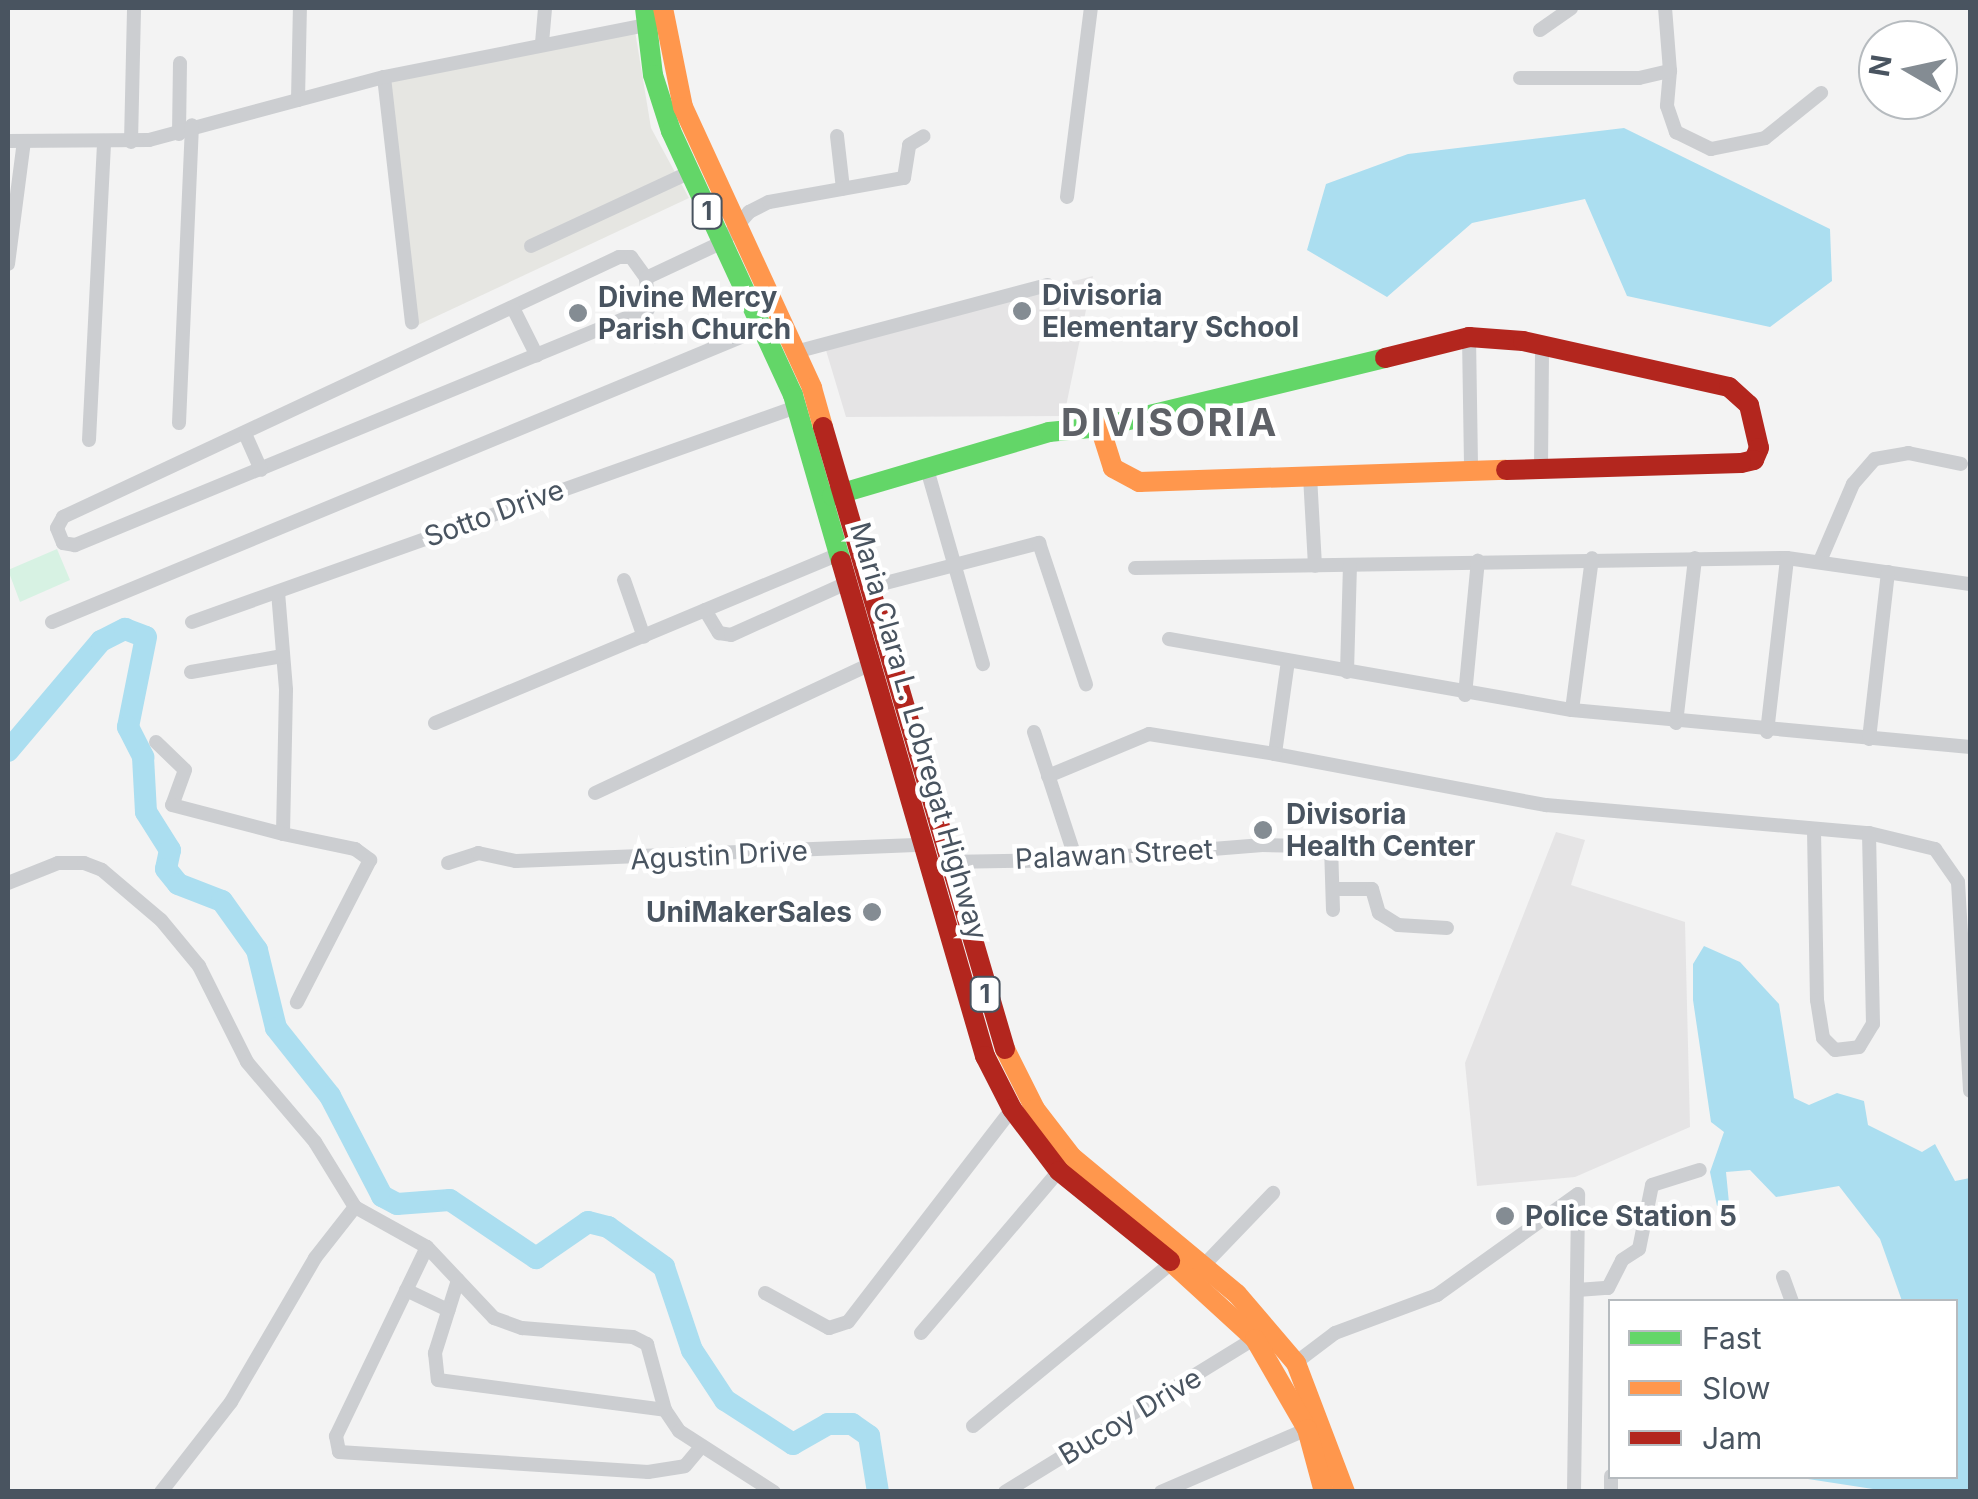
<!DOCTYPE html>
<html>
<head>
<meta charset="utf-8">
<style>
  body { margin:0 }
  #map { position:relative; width:1978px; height:1499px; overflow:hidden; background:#f3f3f3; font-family:Inter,sans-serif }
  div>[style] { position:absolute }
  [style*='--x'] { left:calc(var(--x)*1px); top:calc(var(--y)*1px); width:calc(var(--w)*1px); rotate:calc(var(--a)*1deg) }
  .commercial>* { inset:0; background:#e6e6e2 }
  .education>* { inset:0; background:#e5e4e5 }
  .green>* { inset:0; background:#d7f2e3 }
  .water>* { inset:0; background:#abdef0 }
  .river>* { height:22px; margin:-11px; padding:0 11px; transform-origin:11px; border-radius:11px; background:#abdef0 }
  .street>* { height:14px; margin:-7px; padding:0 7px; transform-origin:7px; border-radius:7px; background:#ccced1 }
  .fast>* { height:20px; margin:-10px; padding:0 10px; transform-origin:10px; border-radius:10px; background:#63d668 }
  .slow>* { height:20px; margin:-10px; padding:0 10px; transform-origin:10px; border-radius:10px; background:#ff974d }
  .jam>* { height:20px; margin:-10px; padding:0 10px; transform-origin:10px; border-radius:10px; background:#b3261e }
  .dots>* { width:28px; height:28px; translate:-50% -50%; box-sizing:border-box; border:5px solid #fff; border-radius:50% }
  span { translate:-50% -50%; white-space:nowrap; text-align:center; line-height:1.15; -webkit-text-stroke:9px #fff; paint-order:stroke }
  .shield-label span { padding:2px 8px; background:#fff; border:2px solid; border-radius:8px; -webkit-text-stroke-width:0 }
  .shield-label { font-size:25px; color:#495460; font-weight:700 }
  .poi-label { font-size:28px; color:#495460; font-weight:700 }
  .left { translate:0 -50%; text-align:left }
  .right { translate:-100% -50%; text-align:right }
  .street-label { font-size:28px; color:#495460 }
  .district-label { font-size:38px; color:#5e6167; font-weight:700; letter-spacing:2.5px }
  .frame { position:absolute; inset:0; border:10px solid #495460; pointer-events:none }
  .legend { position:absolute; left:1608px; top:1299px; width:350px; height:180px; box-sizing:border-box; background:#fff; border:2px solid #b6bbbf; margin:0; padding:12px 18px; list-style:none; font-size:30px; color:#495460 }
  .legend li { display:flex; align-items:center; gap:20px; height:50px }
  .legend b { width:50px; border:2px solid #b6bbbf }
  .north { position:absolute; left:1858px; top:20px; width:100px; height:100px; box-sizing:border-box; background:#fff; border:2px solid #b6bbbf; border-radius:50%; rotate:279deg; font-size:28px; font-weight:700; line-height:40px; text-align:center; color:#495460 }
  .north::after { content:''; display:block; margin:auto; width:35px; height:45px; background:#848c93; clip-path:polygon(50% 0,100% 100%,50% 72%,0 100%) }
</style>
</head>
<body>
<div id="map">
  <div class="commercial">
    <div style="clip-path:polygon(635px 31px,651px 128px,689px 198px,418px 325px,391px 82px)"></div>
  </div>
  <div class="education">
    <div style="clip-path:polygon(1093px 276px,1064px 416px,846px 417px,825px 347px)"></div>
    <div style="clip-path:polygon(1556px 832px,1585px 840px,1571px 885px,1685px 922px,1690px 1127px,1575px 1177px,1477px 1186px,1465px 1063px)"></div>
  </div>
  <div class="green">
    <div style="clip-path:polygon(57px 549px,70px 580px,20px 602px,8px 570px)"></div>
  </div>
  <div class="water">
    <div style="clip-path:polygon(1624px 128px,1830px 229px,1832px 281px,1770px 327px,1627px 296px,1585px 199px,1472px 223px,1387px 297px,1307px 250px,1326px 184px,1408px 154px)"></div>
    <div style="clip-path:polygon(1704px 946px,1740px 962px,1779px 1004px,1794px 1098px,1809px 1105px,1837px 1093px,1864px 1101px,1868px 1125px,1922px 1152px,1935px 1144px,1955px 1181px,1970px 1178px,1970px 1491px,1886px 1491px,1795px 1477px,1956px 1476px,1956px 1302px,1902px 1301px,1880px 1239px,1839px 1186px,1776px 1197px,1750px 1170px,1726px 1172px,1729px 1203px,1717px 1206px,1710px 1172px,1724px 1132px,1711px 1122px,1693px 1000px,1693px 964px)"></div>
  </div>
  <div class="river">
    <div style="--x:8;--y:751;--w:144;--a:-49.8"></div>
    <div style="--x:101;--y:641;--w:27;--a:-27"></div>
    <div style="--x:125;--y:629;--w:22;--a:21"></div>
    <div style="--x:146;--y:637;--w:92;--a:101.3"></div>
    <div style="--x:128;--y:727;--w:34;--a:63"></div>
    <div style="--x:143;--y:757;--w:55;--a:86.9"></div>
    <div style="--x:146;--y:812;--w:45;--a:57.7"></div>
    <div style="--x:170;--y:850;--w:19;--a:102"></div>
    <div style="--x:166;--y:869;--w:19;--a:51"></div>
    <div style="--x:178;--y:884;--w:47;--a:21.1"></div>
    <div style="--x:222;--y:901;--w:60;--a:54.5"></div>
    <div style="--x:257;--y:950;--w:80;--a:76.3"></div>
    <div style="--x:276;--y:1028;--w:87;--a:51.5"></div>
    <div style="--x:330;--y:1096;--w:113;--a:62.5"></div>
    <div style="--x:382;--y:1196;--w:17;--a:28"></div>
    <div style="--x:397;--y:1204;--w:53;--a:-4.3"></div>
    <div style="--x:450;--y:1200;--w:104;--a:34"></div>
    <div style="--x:536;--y:1258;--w:63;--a:-34.7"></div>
    <div style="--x:588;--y:1222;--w:21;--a:14"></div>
    <div style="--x:608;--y:1227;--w:69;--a:35.5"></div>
    <div style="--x:664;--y:1267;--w:88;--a:71.4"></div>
    <div style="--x:692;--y:1350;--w:60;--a:56.6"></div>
    <div style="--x:725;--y:1400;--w:81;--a:32.9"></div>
    <div style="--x:793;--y:1444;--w:40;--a:-29.7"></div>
    <div style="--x:828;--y:1424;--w:24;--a:0"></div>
    <div style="--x:852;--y:1424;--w:21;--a:35"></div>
    <div style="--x:869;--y:1436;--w:57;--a:80.9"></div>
  </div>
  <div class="street">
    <div style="--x:1540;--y:30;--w:38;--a:-35"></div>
    <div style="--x:542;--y:43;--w:35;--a:-85"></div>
    <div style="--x:1670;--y:71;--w:35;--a:95"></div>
    <div style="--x:1667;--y:106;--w:28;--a:71"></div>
    <div style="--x:1676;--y:132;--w:39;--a:26"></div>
    <div style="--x:1711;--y:149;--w:55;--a:-11.5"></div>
    <div style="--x:1765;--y:138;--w:72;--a:-38.8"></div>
    <div style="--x:384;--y:77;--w:247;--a:83.5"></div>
    <div style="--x:1520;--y:78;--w:119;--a:0"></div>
    <div style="--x:1639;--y:78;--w:32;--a:-13"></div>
    <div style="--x:1670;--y:71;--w:63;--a:-94.5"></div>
    <div style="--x:298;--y:100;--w:92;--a:-88.8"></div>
    <div style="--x:179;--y:134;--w:71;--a:-89.2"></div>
    <div style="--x:837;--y:136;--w:53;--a:83.5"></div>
    <div style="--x:8;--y:141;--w:141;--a:-0.4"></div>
    <div style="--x:149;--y:140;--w:243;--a:-15"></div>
    <div style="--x:384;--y:77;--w:273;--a:-11.2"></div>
    <div style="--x:131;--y:142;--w:134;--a:-88.7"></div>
    <div style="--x:1067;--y:197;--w:191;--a:-82.8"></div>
    <div style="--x:531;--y:246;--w:173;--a:-24.9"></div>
    <div style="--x:619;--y:257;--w:12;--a:0"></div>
    <div style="--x:631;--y:257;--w:26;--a:54"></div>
    <div style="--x:646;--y:278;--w:31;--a:86"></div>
    <div style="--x:648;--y:309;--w:620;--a:157.61"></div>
    <div style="--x:75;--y:545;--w:12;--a:-171"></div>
    <div style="--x:63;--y:543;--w:16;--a:-112"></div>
    <div style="--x:57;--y:528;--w:13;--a:-61"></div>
    <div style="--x:63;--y:517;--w:614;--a:-25.06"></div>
    <div style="--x:8;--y:264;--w:124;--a:-82.6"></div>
    <div style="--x:646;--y:278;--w:85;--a:-25.1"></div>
    <div style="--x:723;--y:242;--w:40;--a:-49"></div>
    <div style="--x:749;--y:212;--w:22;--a:-27"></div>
    <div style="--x:769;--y:202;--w:137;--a:-10.1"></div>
    <div style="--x:904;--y:178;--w:33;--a:-81"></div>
    <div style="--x:909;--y:145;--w:17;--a:-31"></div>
    <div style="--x:514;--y:310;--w:51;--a:63.4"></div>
    <div style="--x:1469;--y:337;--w:133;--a:89.1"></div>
    <div style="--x:799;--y:351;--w:257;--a:-14.9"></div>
    <div style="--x:179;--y:423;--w:298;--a:-87.5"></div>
    <div style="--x:246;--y:436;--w:37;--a:66"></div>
    <div style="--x:89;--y:440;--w:298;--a:-87.1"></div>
    <div style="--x:1541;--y:468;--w:122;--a:-89.5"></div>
    <div style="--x:927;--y:469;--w:203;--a:74"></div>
    <div style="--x:1310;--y:476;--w:90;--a:86.8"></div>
    <div style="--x:1820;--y:561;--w:84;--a:-66.8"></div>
    <div style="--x:1853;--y:484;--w:33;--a:-49"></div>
    <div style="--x:1875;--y:459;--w:34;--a:-10"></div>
    <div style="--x:1908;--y:453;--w:54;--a:11.7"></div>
    <div style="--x:1135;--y:568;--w:652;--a:-0.88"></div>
    <div style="--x:1787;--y:558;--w:185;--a:8.1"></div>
    <div style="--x:624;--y:580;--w:60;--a:70.7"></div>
    <div style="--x:870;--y:587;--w:175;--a:-14.6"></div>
    <div style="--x:1039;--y:543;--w:149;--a:71.6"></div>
    <div style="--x:278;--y:592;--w:98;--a:85.3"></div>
    <div style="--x:286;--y:690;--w:144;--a:91.2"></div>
    <div style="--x:283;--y:834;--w:74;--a:11.8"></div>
    <div style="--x:355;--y:849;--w:19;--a:36"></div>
    <div style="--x:370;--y:860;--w:160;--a:117.2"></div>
    <div style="--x:705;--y:610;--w:27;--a:59"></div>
    <div style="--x:719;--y:633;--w:12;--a:9"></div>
    <div style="--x:731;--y:635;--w:129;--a:-24.2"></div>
    <div style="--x:52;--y:622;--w:772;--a:-22.48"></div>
    <div style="--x:192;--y:622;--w:644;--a:-19.59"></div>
    <div style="--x:1169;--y:639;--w:409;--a:10"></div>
    <div style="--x:1572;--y:710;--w:400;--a:5.3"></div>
    <div style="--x:1288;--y:661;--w:94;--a:98"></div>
    <div style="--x:1275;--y:754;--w:276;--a:10.7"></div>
    <div style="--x:1546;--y:805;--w:324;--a:5"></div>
    <div style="--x:1869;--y:833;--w:68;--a:13.6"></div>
    <div style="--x:1935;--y:849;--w:40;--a:55.1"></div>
    <div style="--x:1958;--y:882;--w:209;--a:86.7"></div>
    <div style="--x:191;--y:672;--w:93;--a:-9.9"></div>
    <div style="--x:1347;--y:672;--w:106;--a:-88.4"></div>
    <div style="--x:1465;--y:695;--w:135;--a:-84.5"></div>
    <div style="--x:1572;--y:710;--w:153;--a:-82.5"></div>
    <div style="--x:435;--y:723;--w:440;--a:-22.7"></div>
    <div style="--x:1676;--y:723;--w:166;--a:-83.4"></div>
    <div style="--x:1034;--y:732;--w:135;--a:71.8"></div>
    <div style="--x:1767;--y:732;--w:175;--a:-83.4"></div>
    <div style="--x:1869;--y:739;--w:168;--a:-83.5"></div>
    <div style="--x:156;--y:742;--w:40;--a:44"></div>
    <div style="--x:185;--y:770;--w:37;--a:110"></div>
    <div style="--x:172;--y:805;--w:115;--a:14.6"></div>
    <div style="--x:1048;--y:776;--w:109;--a:-22.6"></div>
    <div style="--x:1149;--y:734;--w:128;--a:9"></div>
    <div style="--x:595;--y:793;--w:304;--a:-25.1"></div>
    <div style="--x:1814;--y:830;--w:170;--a:89"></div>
    <div style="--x:1817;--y:1000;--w:38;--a:81"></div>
    <div style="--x:1823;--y:1038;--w:17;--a:45"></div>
    <div style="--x:1835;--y:1050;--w:24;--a:-7"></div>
    <div style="--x:1859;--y:1047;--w:27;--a:-59"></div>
    <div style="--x:1873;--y:1024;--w:191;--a:-91.2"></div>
    <div style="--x:1331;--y:846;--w:64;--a:88.2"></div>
    <div style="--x:946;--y:862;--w:130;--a:-0.9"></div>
    <div style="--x:1076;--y:860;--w:187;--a:-4.6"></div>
    <div style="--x:1262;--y:845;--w:98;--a:1.2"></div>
    <div style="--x:448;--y:863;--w:32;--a:-18"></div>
    <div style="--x:478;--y:853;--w:39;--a:12"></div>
    <div style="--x:516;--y:861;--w:406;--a:-2.3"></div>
    <div style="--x:8;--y:883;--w:54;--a:-21.8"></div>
    <div style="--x:58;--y:863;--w:26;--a:0"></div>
    <div style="--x:84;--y:863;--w:19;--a:21"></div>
    <div style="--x:102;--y:870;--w:77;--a:40.3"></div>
    <div style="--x:161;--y:920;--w:60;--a:50.4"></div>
    <div style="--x:199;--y:966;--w:107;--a:63.4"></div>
    <div style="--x:247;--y:1062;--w:105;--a:49.6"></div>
    <div style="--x:315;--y:1142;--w:76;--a:58.4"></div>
    <div style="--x:1333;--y:889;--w:39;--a:0"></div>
    <div style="--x:1372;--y:889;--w:25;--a:74"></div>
    <div style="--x:1379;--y:913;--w:22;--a:32"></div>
    <div style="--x:1398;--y:925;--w:49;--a:3.5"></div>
    <div style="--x:427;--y:1247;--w:210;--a:115.7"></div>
    <div style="--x:336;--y:1436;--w:16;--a:79"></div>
    <div style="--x:339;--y:1452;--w:310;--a:3.7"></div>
    <div style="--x:648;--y:1472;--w:37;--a:-9"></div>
    <div style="--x:685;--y:1466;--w:25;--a:-50"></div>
    <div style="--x:1204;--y:1265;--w:100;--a:-46.2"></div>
    <div style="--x:1783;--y:1277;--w:27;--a:70"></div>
    <div style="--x:458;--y:1280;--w:77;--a:107.5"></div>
    <div style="--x:435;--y:1353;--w:27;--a:84"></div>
    <div style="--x:438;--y:1380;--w:229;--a:7.5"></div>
    <div style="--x:406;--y:1290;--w:47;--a:25.5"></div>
    <div style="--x:1577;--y:1290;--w:31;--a:-4"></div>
    <div style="--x:1608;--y:1288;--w:31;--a:-63"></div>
    <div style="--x:1622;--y:1260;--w:20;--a:-33"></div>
    <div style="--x:1639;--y:1249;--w:65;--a:-78.5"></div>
    <div style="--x:1652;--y:1185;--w:50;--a:-17.4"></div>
    <div style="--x:765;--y:1293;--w:73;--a:28.7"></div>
    <div style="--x:829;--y:1328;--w:20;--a:-18"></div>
    <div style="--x:848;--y:1322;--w:269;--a:-52.4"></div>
    <div style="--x:921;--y:1333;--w:213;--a:-49.6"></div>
    <div style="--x:1294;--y:1364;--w:51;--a:-37.1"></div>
    <div style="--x:1335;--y:1333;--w:109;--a:-20.4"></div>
    <div style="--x:1437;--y:1295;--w:173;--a:-35.6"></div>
    <div style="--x:973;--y:1426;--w:259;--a:-39.4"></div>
    <div style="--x:161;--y:1492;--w:114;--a:-52.1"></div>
    <div style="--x:231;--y:1402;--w:167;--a:-59.7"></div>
    <div style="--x:315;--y:1258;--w:65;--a:-51.9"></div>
    <div style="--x:355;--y:1207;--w:82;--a:29.1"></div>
    <div style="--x:427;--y:1247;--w:98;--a:46.7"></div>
    <div style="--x:494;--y:1318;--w:30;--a:20"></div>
    <div style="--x:522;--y:1328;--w:111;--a:4.6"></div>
    <div style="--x:633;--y:1337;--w:16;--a:27"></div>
    <div style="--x:647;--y:1344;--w:68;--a:74.7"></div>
    <div style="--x:665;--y:1410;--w:25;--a:56"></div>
    <div style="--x:679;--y:1431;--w:113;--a:32.7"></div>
    <div style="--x:1005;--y:1492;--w:299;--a:-31.6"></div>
    <div style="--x:1161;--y:1492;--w:159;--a:-23.3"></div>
    <div style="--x:1574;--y:1492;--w:298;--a:-89.2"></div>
    <div style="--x:1611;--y:1492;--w:16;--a:-90"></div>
  </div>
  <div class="fast">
    <div style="--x:645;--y:8;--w:67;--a:83.2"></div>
    <div style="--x:653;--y:75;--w:59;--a:72.2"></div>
    <div style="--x:671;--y:131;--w:291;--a:65.2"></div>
    <div style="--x:793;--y:395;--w:173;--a:73.9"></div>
    <div style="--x:832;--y:496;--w:226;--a:-16.4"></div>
    <div style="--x:1049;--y:432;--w:51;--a:-5.6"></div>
    <div style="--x:1100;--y:427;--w:293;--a:-13.6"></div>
  </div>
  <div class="slow">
    <div style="--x:663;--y:8;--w:101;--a:78.6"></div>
    <div style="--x:683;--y:107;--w:309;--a:65.3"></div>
    <div style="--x:812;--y:388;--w:41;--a:74.2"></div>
    <div style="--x:1100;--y:427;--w:43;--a:72.4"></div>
    <div style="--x:1113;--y:468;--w:30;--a:28"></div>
    <div style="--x:1139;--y:482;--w:367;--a:-1.9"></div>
    <div style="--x:1005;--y:1049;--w:67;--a:63.4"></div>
    <div style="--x:1035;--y:1109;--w:61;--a:52.4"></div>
    <div style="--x:1072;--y:1157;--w:214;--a:39.7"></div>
    <div style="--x:1237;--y:1294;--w:91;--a:49.5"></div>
    <div style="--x:1296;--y:1363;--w:138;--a:69.2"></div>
    <div style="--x:1170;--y:1261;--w:115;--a:42.5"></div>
    <div style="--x:1255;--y:1339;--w:104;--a:60"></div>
    <div style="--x:1307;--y:1429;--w:65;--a:74.9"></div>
  </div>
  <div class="jam">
    <div style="--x:1385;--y:358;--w:87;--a:-14"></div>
    <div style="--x:1469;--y:337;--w:54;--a:4.2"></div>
    <div style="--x:1523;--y:341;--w:211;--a:12.6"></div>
    <div style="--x:1729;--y:387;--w:27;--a:42"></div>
    <div style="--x:1749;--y:405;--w:44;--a:76.9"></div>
    <div style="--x:1759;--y:448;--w:13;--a:113"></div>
    <div style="--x:1754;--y:460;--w:13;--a:167"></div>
    <div style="--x:1741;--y:463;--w:235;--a:178.3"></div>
    <div style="--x:823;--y:427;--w:648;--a:73.69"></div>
    <div style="--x:841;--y:561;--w:516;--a:73.78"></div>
    <div style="--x:985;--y:1056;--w:59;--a:63"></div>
    <div style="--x:1012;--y:1109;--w:78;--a:52.8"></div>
    <div style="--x:1059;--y:1171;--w:143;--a:39"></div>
  </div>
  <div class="dots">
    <div style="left:1022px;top:311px;background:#848c93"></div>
    <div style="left:578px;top:313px;background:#848c93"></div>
    <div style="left:1263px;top:830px;background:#848c93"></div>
    <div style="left:872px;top:912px;background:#848c93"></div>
    <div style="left:1505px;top:1216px;background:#848c93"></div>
  </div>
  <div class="shield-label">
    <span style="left:707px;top:211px">1</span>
    <span style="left:985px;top:994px">1</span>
  </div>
  <div class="poi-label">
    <span class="left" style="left:1042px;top:311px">Divisoria<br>Elementary School</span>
    <span class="left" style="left:598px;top:313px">Divine Mercy<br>Parish Church</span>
    <span class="left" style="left:1286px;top:830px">Divisoria<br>Health Center</span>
    <span class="right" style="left:852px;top:912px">UniMakerSales</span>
    <span class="left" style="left:1525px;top:1216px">Police Station 5</span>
  </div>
  <div class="street-label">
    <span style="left:494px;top:513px;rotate:-20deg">Sotto Drive</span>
    <span style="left:919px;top:731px;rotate:74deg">Maria Clara L. Lobregat Highway</span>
    <span style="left:1114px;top:854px;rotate:-3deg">Palawan Street</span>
    <span style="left:719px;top:855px;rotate:-3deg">Agustin Drive</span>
    <span style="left:1130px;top:1416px;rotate:-31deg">Bucoy Drive</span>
  </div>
  <div class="district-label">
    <span style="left:1170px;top:423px">DIVISORIA</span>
  </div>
  <div class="frame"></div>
  <ul class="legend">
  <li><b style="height:12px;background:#63d668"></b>Fast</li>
  <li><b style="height:12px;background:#ff974d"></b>Slow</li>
  <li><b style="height:12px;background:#b3261e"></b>Jam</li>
  </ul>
  <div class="north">N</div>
</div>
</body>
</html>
